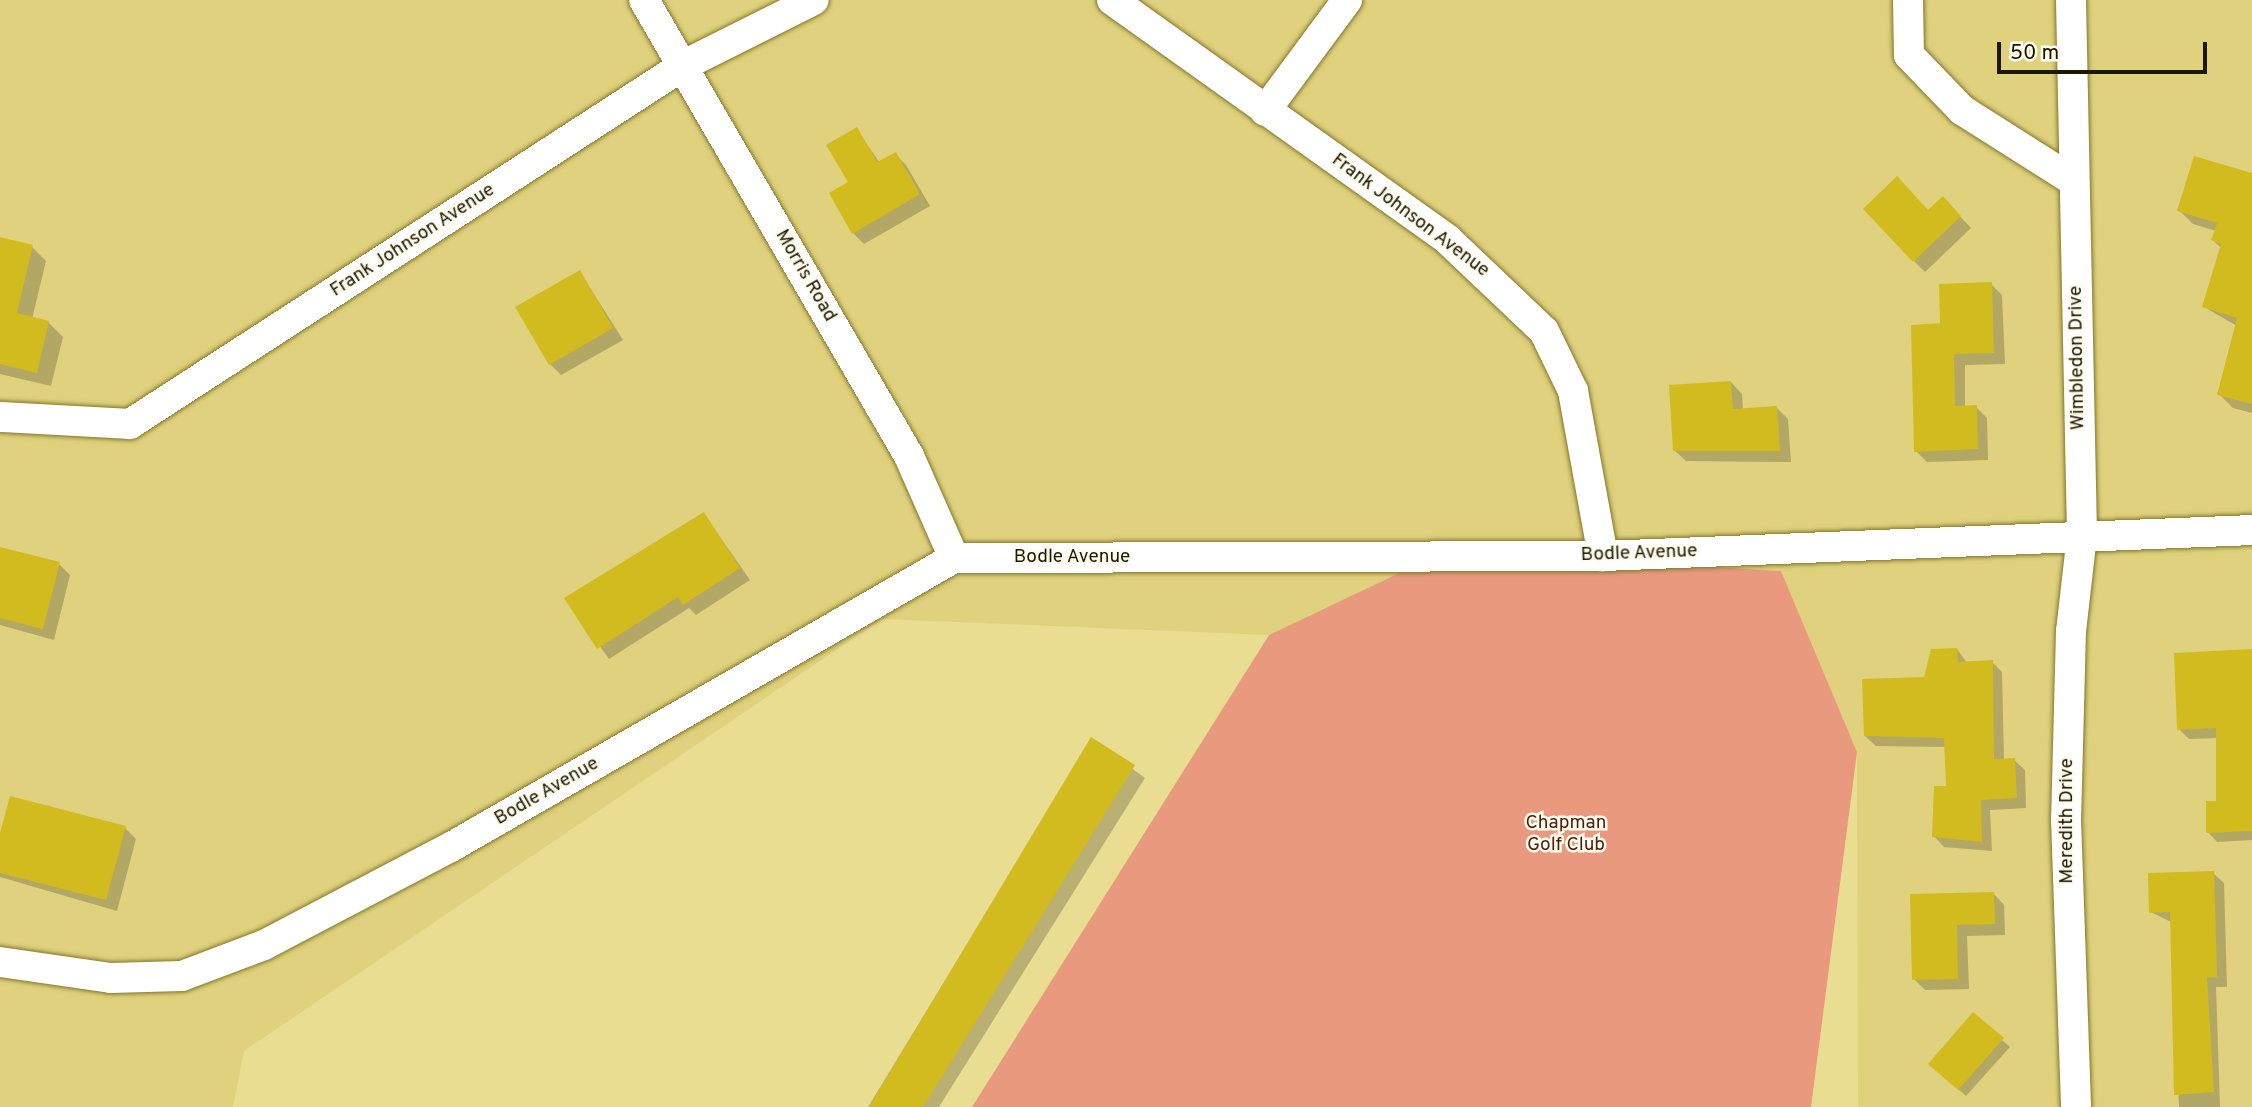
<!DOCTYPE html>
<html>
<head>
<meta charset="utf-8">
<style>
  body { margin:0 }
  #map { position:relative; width:2252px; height:1107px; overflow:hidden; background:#e9dd91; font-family:Overpass,sans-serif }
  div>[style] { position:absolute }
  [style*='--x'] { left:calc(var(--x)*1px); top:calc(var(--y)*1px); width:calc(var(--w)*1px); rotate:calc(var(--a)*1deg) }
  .built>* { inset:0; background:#dfd17d }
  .green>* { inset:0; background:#e99a7e }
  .shadow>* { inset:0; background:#0003 }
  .building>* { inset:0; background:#d2bb1e }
  .roads { filter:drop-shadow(0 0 2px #83772c) drop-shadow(0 0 2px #83772c) }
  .minor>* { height:30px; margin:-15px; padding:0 15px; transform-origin:15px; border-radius:15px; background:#fff }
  span { translate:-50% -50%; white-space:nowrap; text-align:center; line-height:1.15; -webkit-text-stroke:5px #fefcee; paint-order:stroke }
  .street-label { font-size:19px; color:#1c1700 }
  .park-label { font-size:19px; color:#4c1e0d }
  .scale { position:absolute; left:1997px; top:42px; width:210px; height:32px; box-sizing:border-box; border:4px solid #1c1700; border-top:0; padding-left:9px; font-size:21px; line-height:24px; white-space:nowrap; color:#1c1700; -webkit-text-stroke:5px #fefcee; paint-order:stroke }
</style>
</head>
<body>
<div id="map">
  <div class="built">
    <div style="clip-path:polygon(0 0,2252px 0,2252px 1107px,1858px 1107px,1857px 752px,1781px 571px,1414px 566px,1269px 635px,882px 619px,244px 1051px,233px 1107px,0 1107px)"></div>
  </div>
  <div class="green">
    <div style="clip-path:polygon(1596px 560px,1781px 571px,1857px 752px,1811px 1107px,972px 1107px,1269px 635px,1414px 566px)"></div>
  </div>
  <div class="shadow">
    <div style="clip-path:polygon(856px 129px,880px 163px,895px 154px,906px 165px,930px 206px,864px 244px,853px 233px)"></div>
    <div style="clip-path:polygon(2252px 175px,2252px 413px,2233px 408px,2219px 394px,2237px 326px,2204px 307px,2221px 248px,2213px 240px,2216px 231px,2193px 224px,2179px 210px)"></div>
    <div style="clip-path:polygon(1954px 210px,1971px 228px,1925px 272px,1914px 261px,1929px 212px)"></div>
    <div style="clip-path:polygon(0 239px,32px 247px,46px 261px,32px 319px,49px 323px,63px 337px,51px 386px,0 374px)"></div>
    <div style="clip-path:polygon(580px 272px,623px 340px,561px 375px,550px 364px)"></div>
    <div style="clip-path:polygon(1991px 284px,2002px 295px,2005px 364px,1965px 365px,1965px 407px,1976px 407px,1987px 418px,1988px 460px,1927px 462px,1916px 451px,1942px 325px)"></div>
    <div style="clip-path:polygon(1731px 382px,1742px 394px,1743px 410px,1776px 407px,1788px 419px,1791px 462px,1686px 461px,1674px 450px)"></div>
    <div style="clip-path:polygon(704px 514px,750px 580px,696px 615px,689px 608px,609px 659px,566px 598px)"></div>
    <div style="clip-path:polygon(0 548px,59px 564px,70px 575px,54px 640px,0 625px)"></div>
    <div style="clip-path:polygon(1957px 649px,1967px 663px,1992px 662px,2002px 672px,2004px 761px,2014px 760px,2025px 770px,2026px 808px,1990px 810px,1992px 851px,1944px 847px,1934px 836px,1948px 787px,1946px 747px,1876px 746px,1865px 736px)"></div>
    <div style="clip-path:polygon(2252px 651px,2252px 840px,2217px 842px,2208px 832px,2218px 802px,2218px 738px,2189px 739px,2179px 729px)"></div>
    <div style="clip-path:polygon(1092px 739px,1145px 778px,939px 1107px,868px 1107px)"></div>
    <div style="clip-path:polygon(125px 828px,136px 839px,117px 911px,0 877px,0 840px)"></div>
    <div style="clip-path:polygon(2213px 873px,2224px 883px,2227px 987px,2216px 987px,2220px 1107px,2179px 1107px,2171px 922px,2151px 912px)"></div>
    <div style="clip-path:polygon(1993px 893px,2004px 905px,2005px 935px,1967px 936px,1969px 989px,1925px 990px,1914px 979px,1912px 896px)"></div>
    <div style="clip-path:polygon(2002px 1040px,2010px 1047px,1966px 1096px,1937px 1071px)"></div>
  </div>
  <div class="building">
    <div style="clip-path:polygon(857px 127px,877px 162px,896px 152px,920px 194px,852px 234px,829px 193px,848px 182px,826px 145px)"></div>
    <div style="clip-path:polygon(2194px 156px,2252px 173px,2252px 404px,2217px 395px,2237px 318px,2202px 307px,2221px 244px,2211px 240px,2217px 223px,2177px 211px)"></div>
    <div style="clip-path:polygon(1897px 176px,1928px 210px,1943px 196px,1961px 216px,1913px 262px,1863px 209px)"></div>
    <div style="clip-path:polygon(0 237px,33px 245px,17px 313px,49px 321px,37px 373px,0 364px)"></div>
    <div style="clip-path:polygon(580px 270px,613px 328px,549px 365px,515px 307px)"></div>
    <div style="clip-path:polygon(1992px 282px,1994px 353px,1954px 354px,1955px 406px,1977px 405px,1978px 449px,1914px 452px,1911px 325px,1940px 323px,1939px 284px)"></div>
    <div style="clip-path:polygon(1731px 381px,1733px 409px,1777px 406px,1780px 451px,1673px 451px,1669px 385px)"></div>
    <div style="clip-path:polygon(704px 512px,740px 568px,683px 605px,678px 597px,597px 649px,564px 598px)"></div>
    <div style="clip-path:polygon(0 547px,60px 562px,43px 629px,0 618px)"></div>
    <div style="clip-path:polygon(1957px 648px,1958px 662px,1993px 660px,1994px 759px,2015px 758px,2017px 798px,1981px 800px,1982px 842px,1932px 837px,1934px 786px,1946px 786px,1944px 738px,1864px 736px,1862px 679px,1924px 677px,1931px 649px)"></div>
    <div style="clip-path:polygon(2252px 649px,2252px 831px,2206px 833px,2206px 801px,2216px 801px,2216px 728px,2177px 730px,2174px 653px)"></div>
    <div style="clip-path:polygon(1091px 737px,1135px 765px,923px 1107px,869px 1107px)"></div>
    <div style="clip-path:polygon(10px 796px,126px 826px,106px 900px,0 873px,0 833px)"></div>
    <div style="clip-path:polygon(2214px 871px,2217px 977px,2207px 977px,2214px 1092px,2174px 1095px,2170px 912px,2149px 913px,2148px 873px)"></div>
    <div style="clip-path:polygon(1994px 892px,1995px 924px,1957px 925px,1958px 979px,1912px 980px,1910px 894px)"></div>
    <div style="clip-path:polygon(1973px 1012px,2004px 1038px,1958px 1090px,1928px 1064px)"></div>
  </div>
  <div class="roads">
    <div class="minor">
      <div style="--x:644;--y:0;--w:527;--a:59.84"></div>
      <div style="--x:909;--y:456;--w:111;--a:66.2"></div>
      <div style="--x:1112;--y:0;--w:413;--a:35.5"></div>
      <div style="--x:1448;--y:240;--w:132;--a:43.5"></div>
      <div style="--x:1544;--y:331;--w:67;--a:64.2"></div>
      <div style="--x:1573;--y:391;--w:168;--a:79.7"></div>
      <div style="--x:1908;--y:0;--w:55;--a:89"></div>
      <div style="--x:1909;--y:55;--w:76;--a:46.1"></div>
      <div style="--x:1962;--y:110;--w:133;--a:32.4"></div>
      <div style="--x:2071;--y:0;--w:535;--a:88.82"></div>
      <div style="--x:2082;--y:535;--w:97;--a:96.5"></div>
      <div style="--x:2071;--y:631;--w:188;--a:91.5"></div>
      <div style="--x:2066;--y:819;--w:288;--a:88"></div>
      <div style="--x:1265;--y:111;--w:138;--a:-53.5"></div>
      <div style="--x:0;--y:417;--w:130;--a:3.1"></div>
      <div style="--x:130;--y:424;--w:660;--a:-32.94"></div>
      <div style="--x:684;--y:65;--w:145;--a:-26.6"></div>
      <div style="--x:0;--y:962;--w:112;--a:8.2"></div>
      <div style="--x:111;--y:978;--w:71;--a:-1.6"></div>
      <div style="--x:182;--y:976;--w:88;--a:-20.7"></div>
      <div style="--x:264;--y:945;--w:211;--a:-27.7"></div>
      <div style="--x:451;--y:847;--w:580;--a:-29.88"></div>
      <div style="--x:954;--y:558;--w:649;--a:-0.18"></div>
      <div style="--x:1603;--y:556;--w:650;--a:-2.29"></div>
    </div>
  </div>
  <div class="street-label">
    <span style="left:1410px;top:216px;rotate:37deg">Frank Johnson Avenue</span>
    <span style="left:413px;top:241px;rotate:-33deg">Frank Johnson Avenue</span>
    <span style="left:805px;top:276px;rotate:60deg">Morris Road</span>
    <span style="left:2078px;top:358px;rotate:-91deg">Wimbledon Drive</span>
    <span style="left:1639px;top:554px;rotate:-2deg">Bodle Avenue</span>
    <span style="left:1072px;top:558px">Bodle Avenue</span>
    <span style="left:547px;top:792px;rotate:-30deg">Bodle Avenue</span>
    <span style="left:2068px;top:821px;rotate:-90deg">Meredith Drive</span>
  </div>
  <div class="park-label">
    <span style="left:1566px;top:835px">Chapman<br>Golf Club</span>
  </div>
  <div class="scale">50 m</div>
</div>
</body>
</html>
